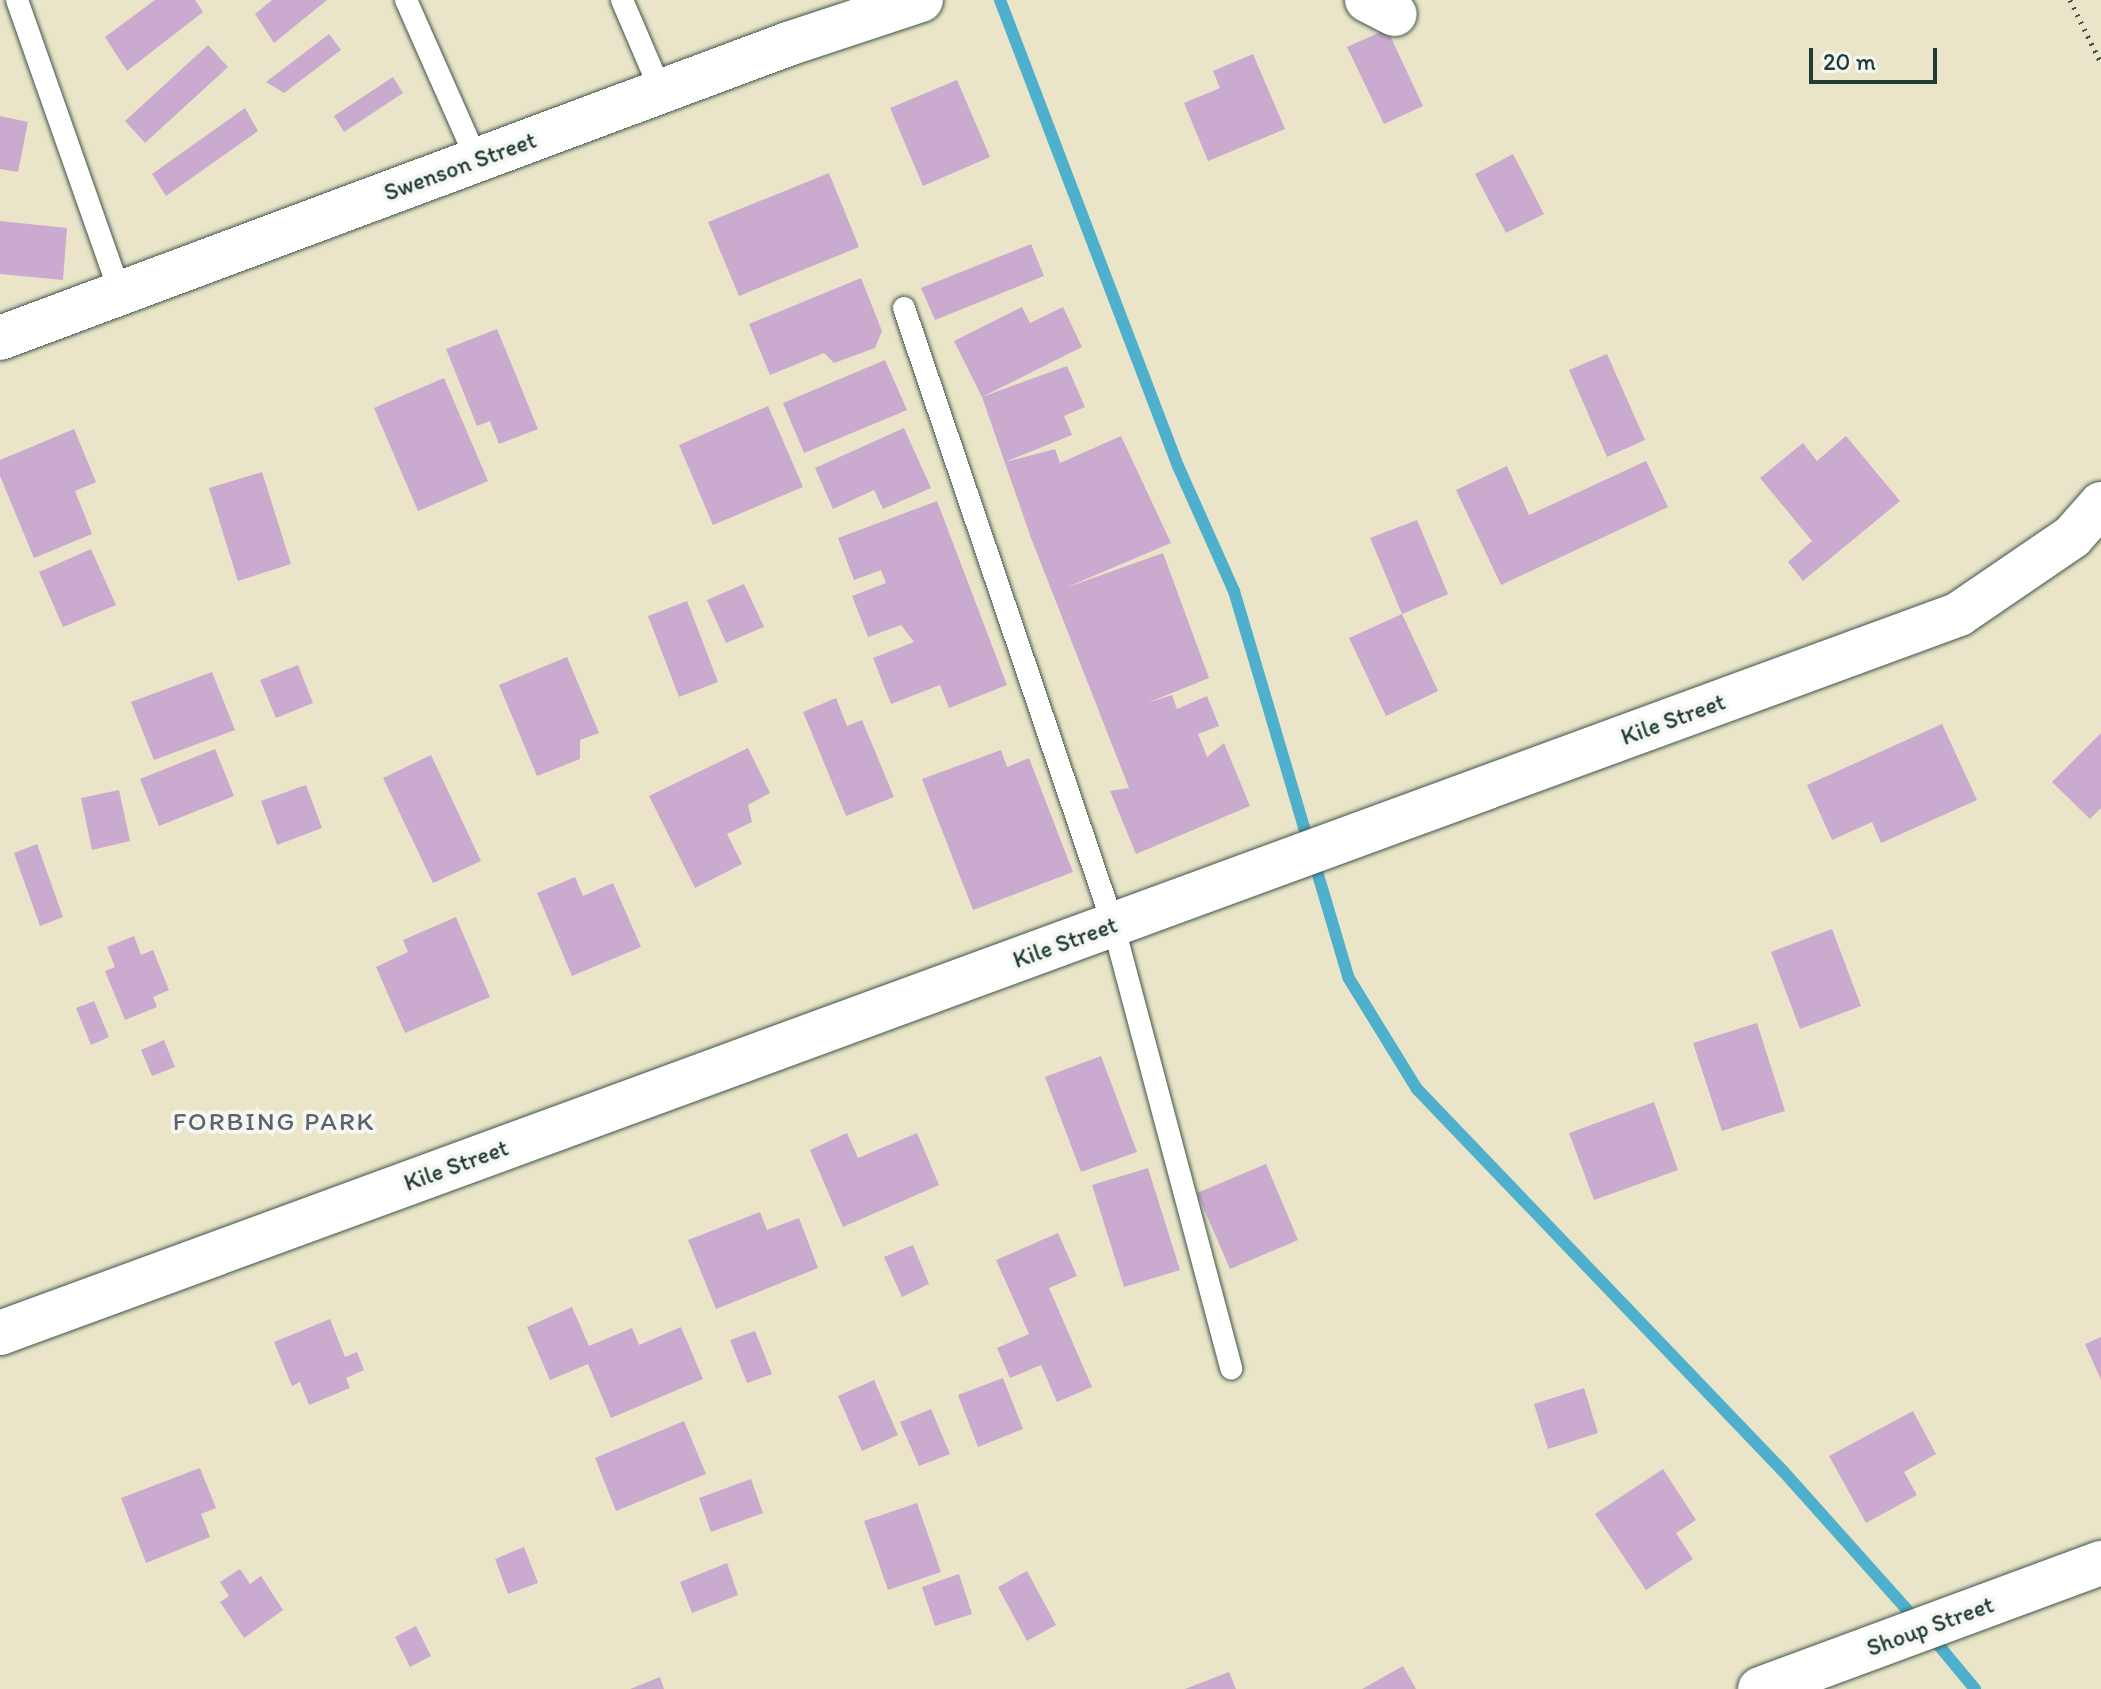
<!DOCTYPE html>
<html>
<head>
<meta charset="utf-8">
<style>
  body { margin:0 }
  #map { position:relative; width:2101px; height:1689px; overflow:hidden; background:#eae5c8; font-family:Itim,sans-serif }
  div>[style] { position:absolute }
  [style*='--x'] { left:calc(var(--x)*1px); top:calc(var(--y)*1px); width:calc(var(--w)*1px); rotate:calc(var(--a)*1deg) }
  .stream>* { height:12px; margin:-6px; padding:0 6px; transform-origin:6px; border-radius:6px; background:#4fb0ce }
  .building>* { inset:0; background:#caabcf }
  .path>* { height:5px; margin-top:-2.5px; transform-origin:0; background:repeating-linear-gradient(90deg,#3d564a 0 2px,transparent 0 8px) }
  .roads { filter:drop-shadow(0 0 2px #3d564a) drop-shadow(0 0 2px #3d564a) }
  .service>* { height:22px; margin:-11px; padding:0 11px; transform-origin:11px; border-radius:11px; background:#fff }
  .minor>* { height:44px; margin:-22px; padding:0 22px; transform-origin:22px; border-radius:22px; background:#fff }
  span { translate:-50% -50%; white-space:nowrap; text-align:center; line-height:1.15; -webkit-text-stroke:8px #f6f6f2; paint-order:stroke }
  .street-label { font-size:24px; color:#1f3d34 }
  .neighbourhood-label { font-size:26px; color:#5b646a; letter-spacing:2px }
  .scale { position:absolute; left:1809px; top:48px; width:128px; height:36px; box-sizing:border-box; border:4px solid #1f3d34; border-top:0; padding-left:10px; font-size:24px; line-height:28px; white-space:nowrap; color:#1f3d34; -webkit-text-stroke:6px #f6f6f2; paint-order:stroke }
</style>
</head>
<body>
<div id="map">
  <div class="stream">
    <div style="--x:1000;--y:0;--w:499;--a:69.1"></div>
    <div style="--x:1178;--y:466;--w:137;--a:65.9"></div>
    <div style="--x:1234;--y:591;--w:402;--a:73.5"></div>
    <div style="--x:1348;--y:977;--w:132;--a:58.4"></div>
    <div style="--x:1417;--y:1089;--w:529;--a:46.23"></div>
    <div style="--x:1783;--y:1471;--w:204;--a:48.2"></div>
    <div style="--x:1931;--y:1636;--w:69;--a:50.3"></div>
  </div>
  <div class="building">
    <div style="clip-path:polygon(155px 0,195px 0,203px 12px,127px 71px,105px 37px)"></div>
    <div style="clip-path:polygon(272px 0,327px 0,274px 43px,255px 14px)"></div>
    <div style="clip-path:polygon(1387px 29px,1423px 106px,1384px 124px,1347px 47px)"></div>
    <div style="clip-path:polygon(329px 34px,341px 50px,284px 93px,266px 82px)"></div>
    <div style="clip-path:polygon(208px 45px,228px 67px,145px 143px,125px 121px)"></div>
    <div style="clip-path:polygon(1253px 54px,1285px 129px,1208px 161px,1184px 103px,1220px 88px,1213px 71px)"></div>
    <div style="clip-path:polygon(393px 77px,403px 93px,344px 132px,334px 116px)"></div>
    <div style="clip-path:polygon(957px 80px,990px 157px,923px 186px,890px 108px)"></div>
    <div style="clip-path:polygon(245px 108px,258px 131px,166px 196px,152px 174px)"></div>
    <div style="clip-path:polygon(0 116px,28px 122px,18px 172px,0 169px)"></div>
    <div style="clip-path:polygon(1513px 154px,1544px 214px,1506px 233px,1475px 174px)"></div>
    <div style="clip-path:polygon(829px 173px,859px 247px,739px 296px,708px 222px)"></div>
    <div style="clip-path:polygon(0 221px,67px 228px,63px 280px,0 274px)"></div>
    <div style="clip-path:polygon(1031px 244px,1044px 276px,935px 320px,921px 288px)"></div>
    <div style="clip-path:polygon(861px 278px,882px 331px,875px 348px,834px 363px,824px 353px,770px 375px,749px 324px)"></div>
    <div style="clip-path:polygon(1022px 307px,1030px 323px,1063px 307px,1082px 347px,982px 397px,954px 341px)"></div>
    <div style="clip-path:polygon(497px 329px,538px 429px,499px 444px,490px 421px,477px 426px,446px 349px)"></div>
    <div style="clip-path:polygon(1607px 354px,1645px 440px,1607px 457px,1569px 370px)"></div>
    <div style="clip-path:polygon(885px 360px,907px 410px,804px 453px,783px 403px)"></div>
    <div style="clip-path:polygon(1067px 366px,1085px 407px,1064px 416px,1072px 435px,1005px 462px,1055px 449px,1060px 463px,1121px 436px,1171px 543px,1065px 588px,1163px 553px,1209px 678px,1147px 703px,1172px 695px,1177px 709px,1207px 696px,1219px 726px,1198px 734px,1207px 757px,1224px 743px,1250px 806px,1136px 854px,1110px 791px,1129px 788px,1031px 538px,982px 397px)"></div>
    <div style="clip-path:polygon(444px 378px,488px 481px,418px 511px,374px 408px)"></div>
    <div style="clip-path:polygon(768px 406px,803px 487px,713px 525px,679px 445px)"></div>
    <div style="clip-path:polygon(904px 428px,931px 488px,883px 509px,874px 490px,833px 509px,815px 468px)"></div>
    <div style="clip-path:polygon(74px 429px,96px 482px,75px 491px,92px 534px,34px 558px,0 476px,0 460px)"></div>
    <div style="clip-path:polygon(1846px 436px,1900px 501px,1803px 581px,1788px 562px,1812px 541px,1760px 478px,1803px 443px,1817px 461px)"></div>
    <div style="clip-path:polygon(1646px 461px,1668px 507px,1501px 585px,1456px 490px,1507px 466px,1529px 515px)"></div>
    <div style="clip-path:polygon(262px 472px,291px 564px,238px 581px,209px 488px)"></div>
    <div style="clip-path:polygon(937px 501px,1007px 685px,949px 708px,940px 685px,891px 704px,873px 658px,914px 642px,901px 625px,868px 637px,852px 596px,886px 583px,881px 570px,854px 580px,838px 538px)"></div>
    <div style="clip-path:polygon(1417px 520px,1448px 594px,1402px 614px,1370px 538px)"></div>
    <div style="clip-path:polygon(91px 549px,116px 605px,63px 627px,39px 572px)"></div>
    <div style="clip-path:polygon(744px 584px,764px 627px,726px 643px,707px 600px)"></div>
    <div style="clip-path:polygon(687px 601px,718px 682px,679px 697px,648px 616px)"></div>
    <div style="clip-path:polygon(1402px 614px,1438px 691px,1386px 716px,1349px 638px)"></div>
    <div style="clip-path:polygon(567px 657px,599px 733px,580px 740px,580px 759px,537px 776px,499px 685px)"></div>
    <div style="clip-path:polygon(298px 665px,313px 703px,276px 718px,260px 680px)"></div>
    <div style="clip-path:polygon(212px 672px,235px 730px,154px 760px,131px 702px)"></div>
    <div style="clip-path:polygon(836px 698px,847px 726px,862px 720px,894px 797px,846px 816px,803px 712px)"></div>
    <div style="clip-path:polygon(1942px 724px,1977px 800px,1881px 843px,1872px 822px,1832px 840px,1807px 785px)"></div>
    <div style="clip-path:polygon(2101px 733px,2101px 808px,2090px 819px,2052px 782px)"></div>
    <div style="clip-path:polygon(748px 748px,770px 793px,748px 805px,752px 822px,727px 834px,742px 864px,695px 888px,649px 796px)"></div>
    <div style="clip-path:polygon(215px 749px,234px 796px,159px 826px,140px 779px)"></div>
    <div style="clip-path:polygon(1001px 750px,1007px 767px,1029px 758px,1073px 872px,973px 910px,922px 779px)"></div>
    <div style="clip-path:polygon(431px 755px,481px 861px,433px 883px,383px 778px)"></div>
    <div style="clip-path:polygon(306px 785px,322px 828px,277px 845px,261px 801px)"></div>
    <div style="clip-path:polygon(119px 790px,130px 841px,92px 850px,81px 798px)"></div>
    <div style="clip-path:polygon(37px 844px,63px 917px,40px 926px,14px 853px)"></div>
    <div style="clip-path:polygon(575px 877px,583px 896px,613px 883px,641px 947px,572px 976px,537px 893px)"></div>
    <div style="clip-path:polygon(456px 917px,490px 997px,405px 1033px,376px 967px,408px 952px,403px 940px)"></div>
    <div style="clip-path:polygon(1832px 929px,1861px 1006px,1800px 1029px,1771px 952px)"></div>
    <div style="clip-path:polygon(134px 936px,141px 955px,153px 950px,169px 990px,153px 997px,157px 1007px,125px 1020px,105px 971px,115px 967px,107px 947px)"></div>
    <div style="clip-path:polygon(94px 1001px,109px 1037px,91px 1045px,76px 1008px)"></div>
    <div style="clip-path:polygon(1757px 1023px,1785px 1111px,1722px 1131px,1693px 1043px)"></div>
    <div style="clip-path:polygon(164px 1040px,175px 1067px,152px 1076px,141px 1050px)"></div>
    <div style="clip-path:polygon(1101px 1056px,1137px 1152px,1081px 1172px,1045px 1077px)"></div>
    <div style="clip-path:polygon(1654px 1102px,1678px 1170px,1594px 1200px,1569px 1133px)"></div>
    <div style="clip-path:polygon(847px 1133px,858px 1158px,917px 1133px,939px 1185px,843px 1227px,810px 1150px)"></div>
    <div style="clip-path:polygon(1266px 1164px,1298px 1240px,1230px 1269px,1197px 1193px)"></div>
    <div style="clip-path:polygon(1148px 1168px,1180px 1270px,1124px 1287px,1092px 1185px)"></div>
    <div style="clip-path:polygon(760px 1212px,767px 1230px,799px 1218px,818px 1268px,716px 1309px,688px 1240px)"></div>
    <div style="clip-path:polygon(1058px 1233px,1077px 1276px,1049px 1288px,1092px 1387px,1057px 1402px,1041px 1365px,1010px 1378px,997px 1348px,1029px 1334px,996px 1260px)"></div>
    <div style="clip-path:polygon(913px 1245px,929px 1284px,902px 1297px,884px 1257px)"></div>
    <div style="clip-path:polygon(572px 1307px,589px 1346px,632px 1328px,639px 1345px,681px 1327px,703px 1379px,611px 1418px,588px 1364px,550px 1380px,527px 1327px)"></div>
    <div style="clip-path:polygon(330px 1319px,345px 1357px,357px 1352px,364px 1370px,346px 1378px,350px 1388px,309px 1405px,300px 1382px,292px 1386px,274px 1342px)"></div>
    <div style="clip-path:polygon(755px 1331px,772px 1374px,747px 1383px,730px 1340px)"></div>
    <div style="clip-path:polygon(2101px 1337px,2101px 1380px,2085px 1344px)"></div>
    <div style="clip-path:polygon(1003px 1378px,1023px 1429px,978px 1447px,958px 1395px)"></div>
    <div style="clip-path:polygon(874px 1380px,898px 1435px,862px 1451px,838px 1396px)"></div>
    <div style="clip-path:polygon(1584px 1388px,1598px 1433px,1548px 1449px,1534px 1404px)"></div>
    <div style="clip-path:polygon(931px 1409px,950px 1454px,919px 1466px,900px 1422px)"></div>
    <div style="clip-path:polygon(1913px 1411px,1936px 1454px,1904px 1472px,1917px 1495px,1866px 1523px,1829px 1456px)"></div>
    <div style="clip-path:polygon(684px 1421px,706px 1474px,616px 1511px,595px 1458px)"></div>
    <div style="clip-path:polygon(200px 1468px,216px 1508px,201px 1514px,210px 1537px,146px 1563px,121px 1498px)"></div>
    <div style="clip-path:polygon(1663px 1469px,1696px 1520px,1676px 1533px,1693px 1559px,1646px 1590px,1595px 1514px)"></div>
    <div style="clip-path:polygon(751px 1479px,763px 1513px,711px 1532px,699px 1498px)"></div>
    <div style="clip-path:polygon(917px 1503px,941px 1572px,888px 1590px,864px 1521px)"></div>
    <div style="clip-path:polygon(524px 1547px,538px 1583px,508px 1594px,495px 1559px)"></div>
    <div style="clip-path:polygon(727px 1563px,738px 1595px,692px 1613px,680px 1582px)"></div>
    <div style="clip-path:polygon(240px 1569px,250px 1584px,261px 1576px,283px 1610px,244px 1638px,220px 1602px,229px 1596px,220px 1582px)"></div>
    <div style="clip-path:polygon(1027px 1571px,1056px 1625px,1027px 1641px,998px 1587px)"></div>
    <div style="clip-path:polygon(959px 1574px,972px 1614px,935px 1626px,922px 1587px)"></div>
    <div style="clip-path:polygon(416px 1626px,431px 1656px,410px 1667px,395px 1637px)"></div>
    <div style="clip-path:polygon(1403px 1666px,1416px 1689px,1362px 1689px)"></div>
    <div style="clip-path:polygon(1229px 1672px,1236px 1689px,1185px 1689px)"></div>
    <div style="clip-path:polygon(660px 1677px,664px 1689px,630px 1689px)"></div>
  </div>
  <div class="path">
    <div style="--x:2070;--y:0;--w:70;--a:63.8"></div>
  </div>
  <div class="roads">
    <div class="service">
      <div style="--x:17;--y:0;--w:311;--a:70.6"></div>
      <div style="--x:406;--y:0;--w:175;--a:66.1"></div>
      <div style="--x:622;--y:0;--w:99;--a:66.8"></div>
      <div style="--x:904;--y:308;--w:650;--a:71.26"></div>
      <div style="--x:1113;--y:924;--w:460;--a:75.1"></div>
    </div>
    <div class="minor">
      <div style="--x:1367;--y:0;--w:31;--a:27"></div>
      <div style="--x:0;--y:338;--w:841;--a:-20.46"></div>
      <div style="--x:788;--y:44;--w:140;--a:-18.3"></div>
      <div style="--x:0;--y:1333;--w:2087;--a:-20.15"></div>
      <div style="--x:1959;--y:614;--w:137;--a:-34.3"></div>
      <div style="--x:2072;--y:537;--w:44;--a:-48.7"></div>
      <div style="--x:1760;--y:1689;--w:364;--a:-20.3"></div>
    </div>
  </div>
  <div class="street-label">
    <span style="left:460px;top:166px;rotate:-20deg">Swenson Street</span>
    <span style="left:1673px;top:719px;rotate:-20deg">Kile Street</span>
    <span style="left:1065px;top:942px;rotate:-20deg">Kile Street</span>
    <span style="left:456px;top:1165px;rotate:-20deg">Kile Street</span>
    <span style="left:1930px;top:1626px;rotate:-20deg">Shoup Street</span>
  </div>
  <div class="neighbourhood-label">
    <span style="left:274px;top:1122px">FORBING PARK</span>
  </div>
  <div class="scale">20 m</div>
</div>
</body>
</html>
